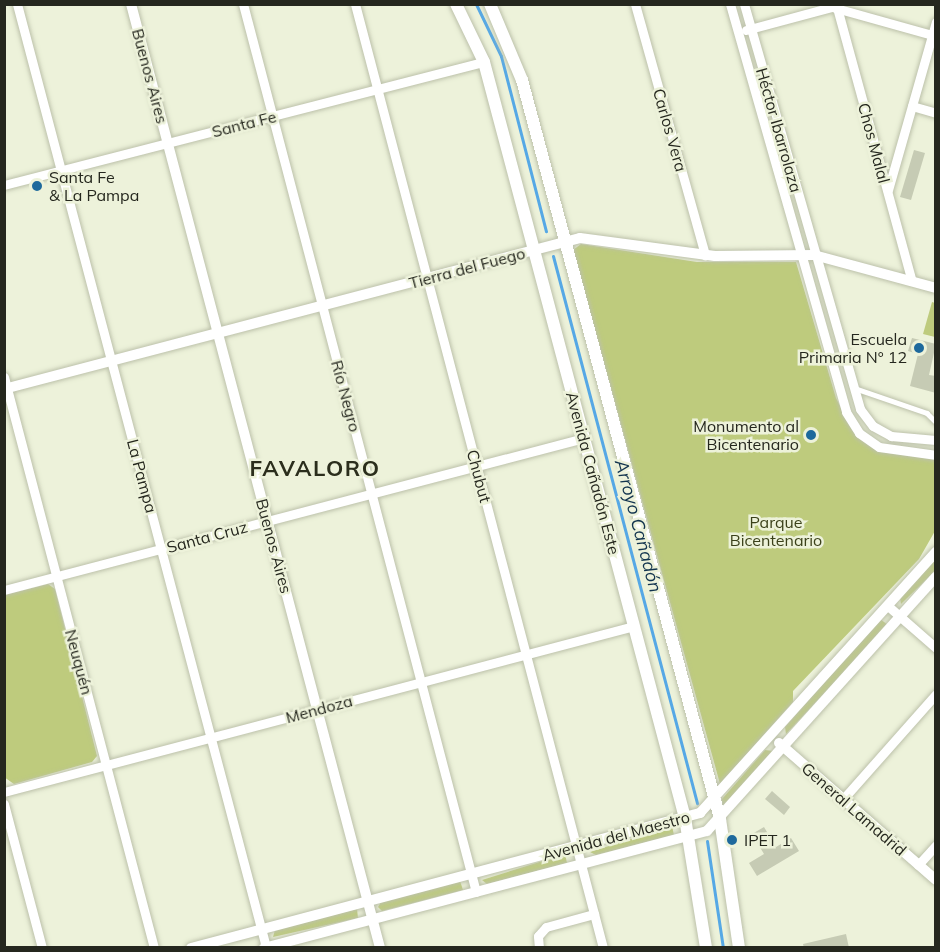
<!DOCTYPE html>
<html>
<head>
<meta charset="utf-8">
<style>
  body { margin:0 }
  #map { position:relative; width:940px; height:952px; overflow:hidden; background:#edf2da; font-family:Mulish,sans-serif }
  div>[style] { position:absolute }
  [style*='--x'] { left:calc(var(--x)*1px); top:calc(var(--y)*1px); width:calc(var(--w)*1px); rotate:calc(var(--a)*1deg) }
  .green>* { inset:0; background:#becb7d }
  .stream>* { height:3px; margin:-1.5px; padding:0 1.5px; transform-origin:1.5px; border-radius:1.5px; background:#56a8e5 }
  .building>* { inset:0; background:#c6cbb4 }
  .roads { filter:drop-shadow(0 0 2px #bcc1aa) drop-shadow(0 0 2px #bcc1aa) }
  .service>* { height:4.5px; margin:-2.25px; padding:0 2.25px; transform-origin:2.25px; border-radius:2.25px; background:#fff }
  .minor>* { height:9px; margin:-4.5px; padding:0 4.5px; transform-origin:4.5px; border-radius:4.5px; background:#fff }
  .tertiary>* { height:10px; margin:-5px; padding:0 5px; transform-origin:5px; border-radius:5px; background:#fff }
  .secondary>* { height:12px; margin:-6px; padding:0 6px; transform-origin:6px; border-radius:6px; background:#fff }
  .dots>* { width:16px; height:16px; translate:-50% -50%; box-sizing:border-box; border:3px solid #edf2da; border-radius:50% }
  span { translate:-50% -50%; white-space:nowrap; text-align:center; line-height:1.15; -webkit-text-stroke:5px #edf2da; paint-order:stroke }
  .street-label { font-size:16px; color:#25271e }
  .poi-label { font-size:16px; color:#25271e }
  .left { translate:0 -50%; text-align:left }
  .right { translate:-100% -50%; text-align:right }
  .park-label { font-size:16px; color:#3b411a }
  .water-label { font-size:18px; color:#12344e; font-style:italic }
  .district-label { font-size:22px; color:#2b2e1c; font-weight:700; letter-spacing:1.5px }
  .frame { position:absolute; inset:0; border:6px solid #25271e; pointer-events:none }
</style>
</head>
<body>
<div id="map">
  <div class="green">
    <div style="clip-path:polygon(581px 244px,697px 262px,796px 262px,836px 398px,852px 430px,881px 452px,935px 459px,935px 531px,919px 559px,793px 691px,793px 702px,720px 784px,573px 250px)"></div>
    <div style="clip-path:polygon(932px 302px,935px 303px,935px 337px,923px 334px)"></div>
    <div style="clip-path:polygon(935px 557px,935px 571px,901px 604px,900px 598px)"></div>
    <div style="clip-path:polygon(48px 584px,55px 589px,97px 756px,92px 762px,14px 784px,4px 777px,5px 595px)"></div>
    <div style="clip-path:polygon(880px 619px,888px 625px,786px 734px,785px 727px)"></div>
    <div style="clip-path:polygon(765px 750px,773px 751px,723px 806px,722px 799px)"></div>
    <div style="clip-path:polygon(672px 826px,674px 835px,596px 855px,590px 852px)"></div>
    <div style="clip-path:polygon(565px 854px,567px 863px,487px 884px,482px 880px)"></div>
    <div style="clip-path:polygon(460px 881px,463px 890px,382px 911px,378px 907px,381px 902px)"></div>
    <div style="clip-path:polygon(357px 909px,358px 918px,273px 937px,275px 930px)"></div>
  </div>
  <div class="stream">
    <div style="--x:476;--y:4;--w:58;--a:64.3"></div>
    <div style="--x:501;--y:56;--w:181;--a:75.6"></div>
    <div style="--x:553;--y:256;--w:566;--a:75.25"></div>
    <div style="--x:707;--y:841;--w:108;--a:81.5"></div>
  </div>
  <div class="building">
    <div style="clip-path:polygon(914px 150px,925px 153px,911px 200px,900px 197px)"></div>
    <div style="clip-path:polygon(912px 338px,936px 344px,929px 375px,936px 376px,936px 393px,910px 386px,918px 354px,908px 351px)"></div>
    <div style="clip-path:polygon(772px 791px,790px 807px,784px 815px,765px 799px)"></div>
    <div style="clip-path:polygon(764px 827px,776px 847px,791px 838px,799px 851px,757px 876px,749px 863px,764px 854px,752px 834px)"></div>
    <div style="clip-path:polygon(846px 934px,849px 948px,804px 948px,803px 944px)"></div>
  </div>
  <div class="roads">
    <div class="service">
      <div style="--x:857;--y:389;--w:74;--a:18.9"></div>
      <div style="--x:927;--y:413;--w:13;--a:45"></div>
    </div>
    <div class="minor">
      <div style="--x:17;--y:4;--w:975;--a:75.21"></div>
      <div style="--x:243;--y:4;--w:918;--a:75.3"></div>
      <div style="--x:355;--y:4;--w:976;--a:75.28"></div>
      <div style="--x:635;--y:4;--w:261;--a:74.4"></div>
      <div style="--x:730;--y:4;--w:424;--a:74.1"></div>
      <div style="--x:846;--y:412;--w:25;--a:58"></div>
      <div style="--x:859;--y:433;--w:24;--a:35"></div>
      <div style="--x:879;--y:447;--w:58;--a:8"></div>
      <div style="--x:744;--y:4;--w:421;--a:74"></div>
      <div style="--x:860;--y:409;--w:21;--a:53"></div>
      <div style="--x:873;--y:426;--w:21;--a:29"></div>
      <div style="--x:891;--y:436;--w:45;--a:5.1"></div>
      <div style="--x:836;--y:4;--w:287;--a:74.7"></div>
      <div style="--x:746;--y:30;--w:89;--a:-15"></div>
      <div style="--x:832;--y:7;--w:104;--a:15.6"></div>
      <div style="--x:912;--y:106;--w:25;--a:16"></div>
      <div style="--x:4;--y:185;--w:496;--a:-14.4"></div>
      <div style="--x:888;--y:190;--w:175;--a:-74.1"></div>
      <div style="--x:4;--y:377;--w:590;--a:75.28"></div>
      <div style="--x:4;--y:590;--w:600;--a:-14.69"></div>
      <div style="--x:888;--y:606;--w:64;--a:41.2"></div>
      <div style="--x:4;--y:792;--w:652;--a:-14.76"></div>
      <div style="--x:843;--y:799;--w:140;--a:-48.5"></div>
      <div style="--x:4;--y:804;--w:149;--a:75.2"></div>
      <div style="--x:918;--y:865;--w:27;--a:-48"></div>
      <div style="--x:539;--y:948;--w:12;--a:-95"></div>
      <div style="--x:538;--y:936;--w:12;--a:-48"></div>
      <div style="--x:546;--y:927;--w:50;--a:-15.2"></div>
    </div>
    <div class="tertiary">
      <div style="--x:131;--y:4;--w:976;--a:75.22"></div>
      <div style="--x:4;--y:389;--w:595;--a:-14.69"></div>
      <div style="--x:580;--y:238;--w:136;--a:7.6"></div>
      <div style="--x:715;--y:256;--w:99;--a:-0.6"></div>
      <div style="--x:814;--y:255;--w:126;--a:15.1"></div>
      <div style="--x:779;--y:743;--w:208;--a:41.1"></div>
      <div style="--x:191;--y:948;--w:527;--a:-14.85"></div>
      <div style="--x:700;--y:813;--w:352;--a:-47.9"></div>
      <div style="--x:264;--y:948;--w:458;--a:-14.8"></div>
      <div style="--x:707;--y:831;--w:342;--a:-48"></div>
    </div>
    <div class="secondary">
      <div style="--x:456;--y:4;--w:64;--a:64.2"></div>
      <div style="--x:484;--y:62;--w:782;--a:75.11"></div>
      <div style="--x:685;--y:818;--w:132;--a:80.8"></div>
      <div style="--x:490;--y:4;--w:82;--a:67.2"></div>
      <div style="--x:522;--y:80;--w:765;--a:75"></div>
      <div style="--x:720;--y:819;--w:130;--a:81.6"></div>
    </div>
  </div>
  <div class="dots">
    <div style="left:37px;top:186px;background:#1e699c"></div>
    <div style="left:919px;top:348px;background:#1e699c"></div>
    <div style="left:811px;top:435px;background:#1e699c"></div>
    <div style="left:732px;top:840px;background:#1e699c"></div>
  </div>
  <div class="street-label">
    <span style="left:150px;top:76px;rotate:75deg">Buenos Aires</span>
    <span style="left:244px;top:124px;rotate:-14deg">Santa Fe</span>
    <span style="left:670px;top:130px;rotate:74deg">Carlos Vera</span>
    <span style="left:779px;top:130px;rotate:74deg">Héctor Ibarrolaza</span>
    <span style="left:874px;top:143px;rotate:75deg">Chos Malal</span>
    <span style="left:467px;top:268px;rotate:-15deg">Tierra del Fuego</span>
    <span style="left:346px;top:396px;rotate:75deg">Río Negro</span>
    <span style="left:593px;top:473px;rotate:75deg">Avenida Cañadón Este</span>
    <span style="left:142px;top:476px;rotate:75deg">La Pampa</span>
    <span style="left:479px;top:476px;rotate:75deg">Chubut</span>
    <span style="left:207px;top:537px;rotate:-15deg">Santa Cruz</span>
    <span style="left:274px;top:546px;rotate:75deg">Buenos Aires</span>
    <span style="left:79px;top:662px;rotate:75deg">Neuquén</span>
    <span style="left:319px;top:709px;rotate:-15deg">Mendoza</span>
    <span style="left:854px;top:809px;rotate:41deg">General Lamadrid</span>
    <span style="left:616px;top:836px;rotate:-15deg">Avenida del Maestro</span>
  </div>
  <div class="poi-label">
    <span class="left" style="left:49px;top:186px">Santa Fe<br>&amp; La Pampa</span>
    <span class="right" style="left:907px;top:348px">Escuela<br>Primaria N° 12</span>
    <span class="right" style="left:799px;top:435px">Monumento al<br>Bicentenario</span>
    <span class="left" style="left:744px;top:840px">IPET 1</span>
  </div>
  <div class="park-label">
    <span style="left:776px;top:531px">Parque<br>Bicentenario</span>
  </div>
  <div class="water-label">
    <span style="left:638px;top:526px;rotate:75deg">Arroyo Cañadón</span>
  </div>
  <div class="district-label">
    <span style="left:315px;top:469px">FAVALORO</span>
  </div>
  <div class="frame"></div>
</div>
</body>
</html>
